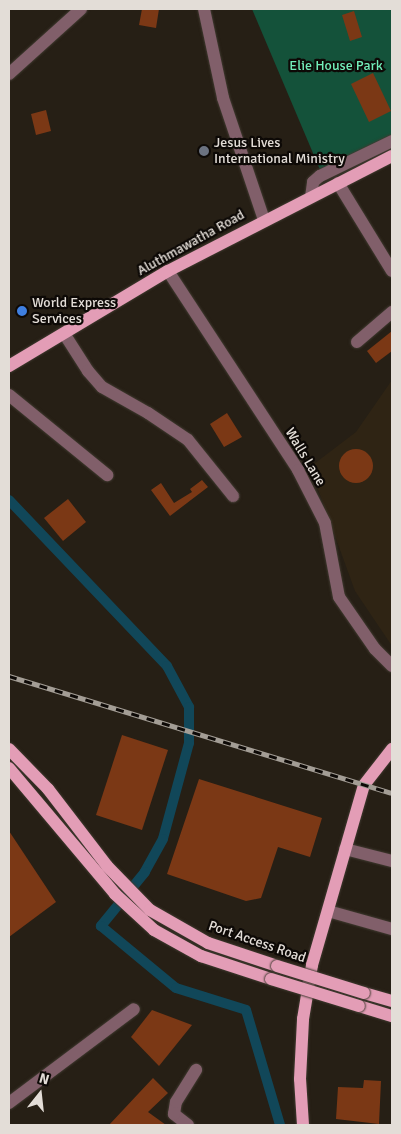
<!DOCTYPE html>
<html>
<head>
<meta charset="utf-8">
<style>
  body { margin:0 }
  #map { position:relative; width:401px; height:1134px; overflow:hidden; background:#261f15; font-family:Signika,sans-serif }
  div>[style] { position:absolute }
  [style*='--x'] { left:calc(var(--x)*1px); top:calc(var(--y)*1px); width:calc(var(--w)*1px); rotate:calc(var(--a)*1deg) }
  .built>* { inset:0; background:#2f2414 }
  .green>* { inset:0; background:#14523a }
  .canal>* { height:10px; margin:-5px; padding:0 5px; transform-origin:5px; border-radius:5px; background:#114759 }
  .building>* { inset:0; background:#7b3815 }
  .round { border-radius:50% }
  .roads { filter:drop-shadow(0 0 1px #403a30) drop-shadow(0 0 1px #403a30) }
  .minor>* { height:12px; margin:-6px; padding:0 6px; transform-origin:6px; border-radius:6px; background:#815f6a }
  .major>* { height:12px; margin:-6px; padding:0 6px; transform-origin:6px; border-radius:6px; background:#e39db6 }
  .rail>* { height:4.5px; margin-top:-2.25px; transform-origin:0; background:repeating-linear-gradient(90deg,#0d0906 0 8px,#a39d95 0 16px); box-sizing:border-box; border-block:1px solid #a39d95 }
  .bridges { filter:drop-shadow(0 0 1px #403a30) drop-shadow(0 0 1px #403a30) }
  .major-bridge>* { height:12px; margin:-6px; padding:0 6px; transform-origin:6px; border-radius:6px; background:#e39db6 }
  .dots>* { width:14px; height:14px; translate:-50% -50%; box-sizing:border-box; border:2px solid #0d0906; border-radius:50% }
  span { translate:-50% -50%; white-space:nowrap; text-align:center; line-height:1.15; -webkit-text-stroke:4.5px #0d0906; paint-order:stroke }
  .park-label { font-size:14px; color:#72edb9 }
  .poi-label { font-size:14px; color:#e3ddd7 }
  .left { translate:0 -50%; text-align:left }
  .street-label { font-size:14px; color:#e3ddd7 }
  .frame { position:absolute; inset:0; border:10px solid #e3ddd7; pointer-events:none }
  .north { position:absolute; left:15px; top:1069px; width:50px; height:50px; -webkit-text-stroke:4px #0d0906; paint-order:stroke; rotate:16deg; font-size:14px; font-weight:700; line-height:20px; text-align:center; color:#e3ddd7 }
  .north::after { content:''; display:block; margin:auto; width:18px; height:22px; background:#e3ddd7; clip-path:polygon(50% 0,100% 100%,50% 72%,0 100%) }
</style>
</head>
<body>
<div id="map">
  <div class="built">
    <div style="clip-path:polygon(392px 380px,392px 646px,355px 591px,310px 467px,356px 432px)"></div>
  </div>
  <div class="green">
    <div style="clip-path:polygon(252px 9px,392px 9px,392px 136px,321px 172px)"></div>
  </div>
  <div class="canal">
    <div style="--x:9;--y:500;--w:229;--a:46.4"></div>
    <div style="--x:167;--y:666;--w:47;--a:61.8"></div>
    <div style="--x:189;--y:707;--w:36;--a:90"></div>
    <div style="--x:189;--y:743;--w:99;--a:105.2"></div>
    <div style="--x:163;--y:839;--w:38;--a:119"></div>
    <div style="--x:145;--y:872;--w:70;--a:129.2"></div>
    <div style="--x:101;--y:926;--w:97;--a:39.6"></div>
    <div style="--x:176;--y:988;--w:73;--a:17.4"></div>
    <div style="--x:246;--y:1010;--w:120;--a:73.5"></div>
  </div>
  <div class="building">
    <div style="clip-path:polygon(142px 9px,159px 9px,156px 28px,139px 25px)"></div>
    <div style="clip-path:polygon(354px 11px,362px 37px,350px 41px,342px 15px)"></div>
    <div style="clip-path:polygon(373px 73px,391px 111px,369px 122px,351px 84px)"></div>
    <div style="clip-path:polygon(46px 110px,51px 131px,36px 135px,31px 114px)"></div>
    <div style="clip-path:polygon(392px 331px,392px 351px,376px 363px,367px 351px)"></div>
    <div style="clip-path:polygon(227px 413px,242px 437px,224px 447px,210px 424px)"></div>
    <div class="round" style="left:339px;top:449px;width:34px;height:34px"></div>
    <div style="clip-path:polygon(202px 480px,208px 487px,170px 516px,151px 490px,161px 483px,174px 503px,192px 492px,190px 489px)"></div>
    <div style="clip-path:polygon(68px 499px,86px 522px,63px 541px,44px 518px)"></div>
    <div style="clip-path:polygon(122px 735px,168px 750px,142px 830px,96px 815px)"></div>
    <div style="clip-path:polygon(199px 779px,322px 818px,310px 857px,278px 847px,261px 898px,246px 901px,167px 874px)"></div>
    <div style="clip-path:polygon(9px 831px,56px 902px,9px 937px)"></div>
    <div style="clip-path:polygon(152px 1010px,192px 1025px,159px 1066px,131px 1037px)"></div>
    <div style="clip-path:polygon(153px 1078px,168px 1093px,148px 1112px,166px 1125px,109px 1125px)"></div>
    <div style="clip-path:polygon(364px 1080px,381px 1081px,379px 1124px,336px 1119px,338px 1087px,363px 1088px)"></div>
  </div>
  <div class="roads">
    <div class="minor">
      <div style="--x:204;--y:9;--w:91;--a:77.9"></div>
      <div style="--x:223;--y:98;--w:129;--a:71.4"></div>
      <div style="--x:9;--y:74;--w:97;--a:-42.1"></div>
      <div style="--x:338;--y:183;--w:103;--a:58.5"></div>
      <div style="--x:311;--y:197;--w:15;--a:-82"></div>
      <div style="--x:313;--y:182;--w:9;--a:-41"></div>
      <div style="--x:320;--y:176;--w:80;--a:-25.9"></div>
      <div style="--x:168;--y:271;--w:238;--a:56.8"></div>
      <div style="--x:298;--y:470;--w:59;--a:63"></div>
      <div style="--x:325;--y:523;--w:75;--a:79.3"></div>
      <div style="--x:339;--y:597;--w:63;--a:55.3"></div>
      <div style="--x:375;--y:649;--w:24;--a:45"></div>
      <div style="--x:65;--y:335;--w:43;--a:57.4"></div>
      <div style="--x:88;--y:371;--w:21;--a:49"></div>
      <div style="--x:102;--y:387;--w:53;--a:29.5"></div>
      <div style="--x:148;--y:413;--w:48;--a:34"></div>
      <div style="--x:188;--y:440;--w:72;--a:51.2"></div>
      <div style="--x:357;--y:342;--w:46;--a:-40.6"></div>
      <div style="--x:9;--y:395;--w:127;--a:39.2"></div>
      <div style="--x:345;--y:849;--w:49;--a:14.3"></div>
      <div style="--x:328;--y:911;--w:66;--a:15.7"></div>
      <div style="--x:9;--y:1103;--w:156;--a:-36.9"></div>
      <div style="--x:188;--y:1125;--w:18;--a:-142"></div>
      <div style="--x:174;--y:1114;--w:12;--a:-81"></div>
      <div style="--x:176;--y:1102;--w:38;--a:-58"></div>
    </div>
    <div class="major">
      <div style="--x:9;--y:366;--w:185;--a:-30.9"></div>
      <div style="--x:168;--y:271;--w:252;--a:-27.2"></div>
      <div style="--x:9;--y:749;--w:56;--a:45.7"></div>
      <div style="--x:48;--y:789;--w:97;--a:52.5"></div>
      <div style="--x:107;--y:866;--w:62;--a:45.7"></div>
      <div style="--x:150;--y:910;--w:67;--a:29.6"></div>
      <div style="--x:208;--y:943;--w:73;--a:18.4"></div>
      <div style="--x:9;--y:768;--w:165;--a:49.9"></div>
      <div style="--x:115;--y:894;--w:53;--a:42.7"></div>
      <div style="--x:154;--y:930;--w:54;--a:29"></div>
      <div style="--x:201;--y:956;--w:74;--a:18.2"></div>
      <div style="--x:364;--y:993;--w:29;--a:16"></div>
      <div style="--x:359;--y:1006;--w:34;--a:17"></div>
      <div style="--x:303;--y:1125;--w:46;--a:-93.7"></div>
      <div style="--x:300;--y:1079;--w:60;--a:-87.1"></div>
      <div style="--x:303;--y:1019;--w:55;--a:-80.5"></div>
      <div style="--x:312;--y:965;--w:187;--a:-73.9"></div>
      <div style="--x:364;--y:785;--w:46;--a:-52.1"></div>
    </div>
  </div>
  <div class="rail">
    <div style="--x:9;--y:676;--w:400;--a:17"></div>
  </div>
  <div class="bridges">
    <div class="major-bridge">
      <div style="--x:277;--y:966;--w:91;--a:17.2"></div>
      <div style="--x:271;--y:979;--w:92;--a:17.1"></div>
    </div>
  </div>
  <div class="dots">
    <div style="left:204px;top:151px;background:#6b7280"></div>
    <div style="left:22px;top:311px;background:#3f7fe0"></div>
  </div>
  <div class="park-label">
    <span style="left:336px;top:66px">Elie House Park</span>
  </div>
  <div class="poi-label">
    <span class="left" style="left:214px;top:151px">Jesus Lives<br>International Ministry</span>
    <span class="left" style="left:32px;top:311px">World Express<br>Services</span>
  </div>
  <div class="street-label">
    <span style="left:191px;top:243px;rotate:-29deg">Aluthmawatha Road</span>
    <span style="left:305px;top:457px;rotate:59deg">Walls Lane</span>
    <span style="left:257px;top:942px;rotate:19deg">Port Access Road</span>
  </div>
  <div class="frame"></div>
  <div class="north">N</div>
</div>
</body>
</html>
